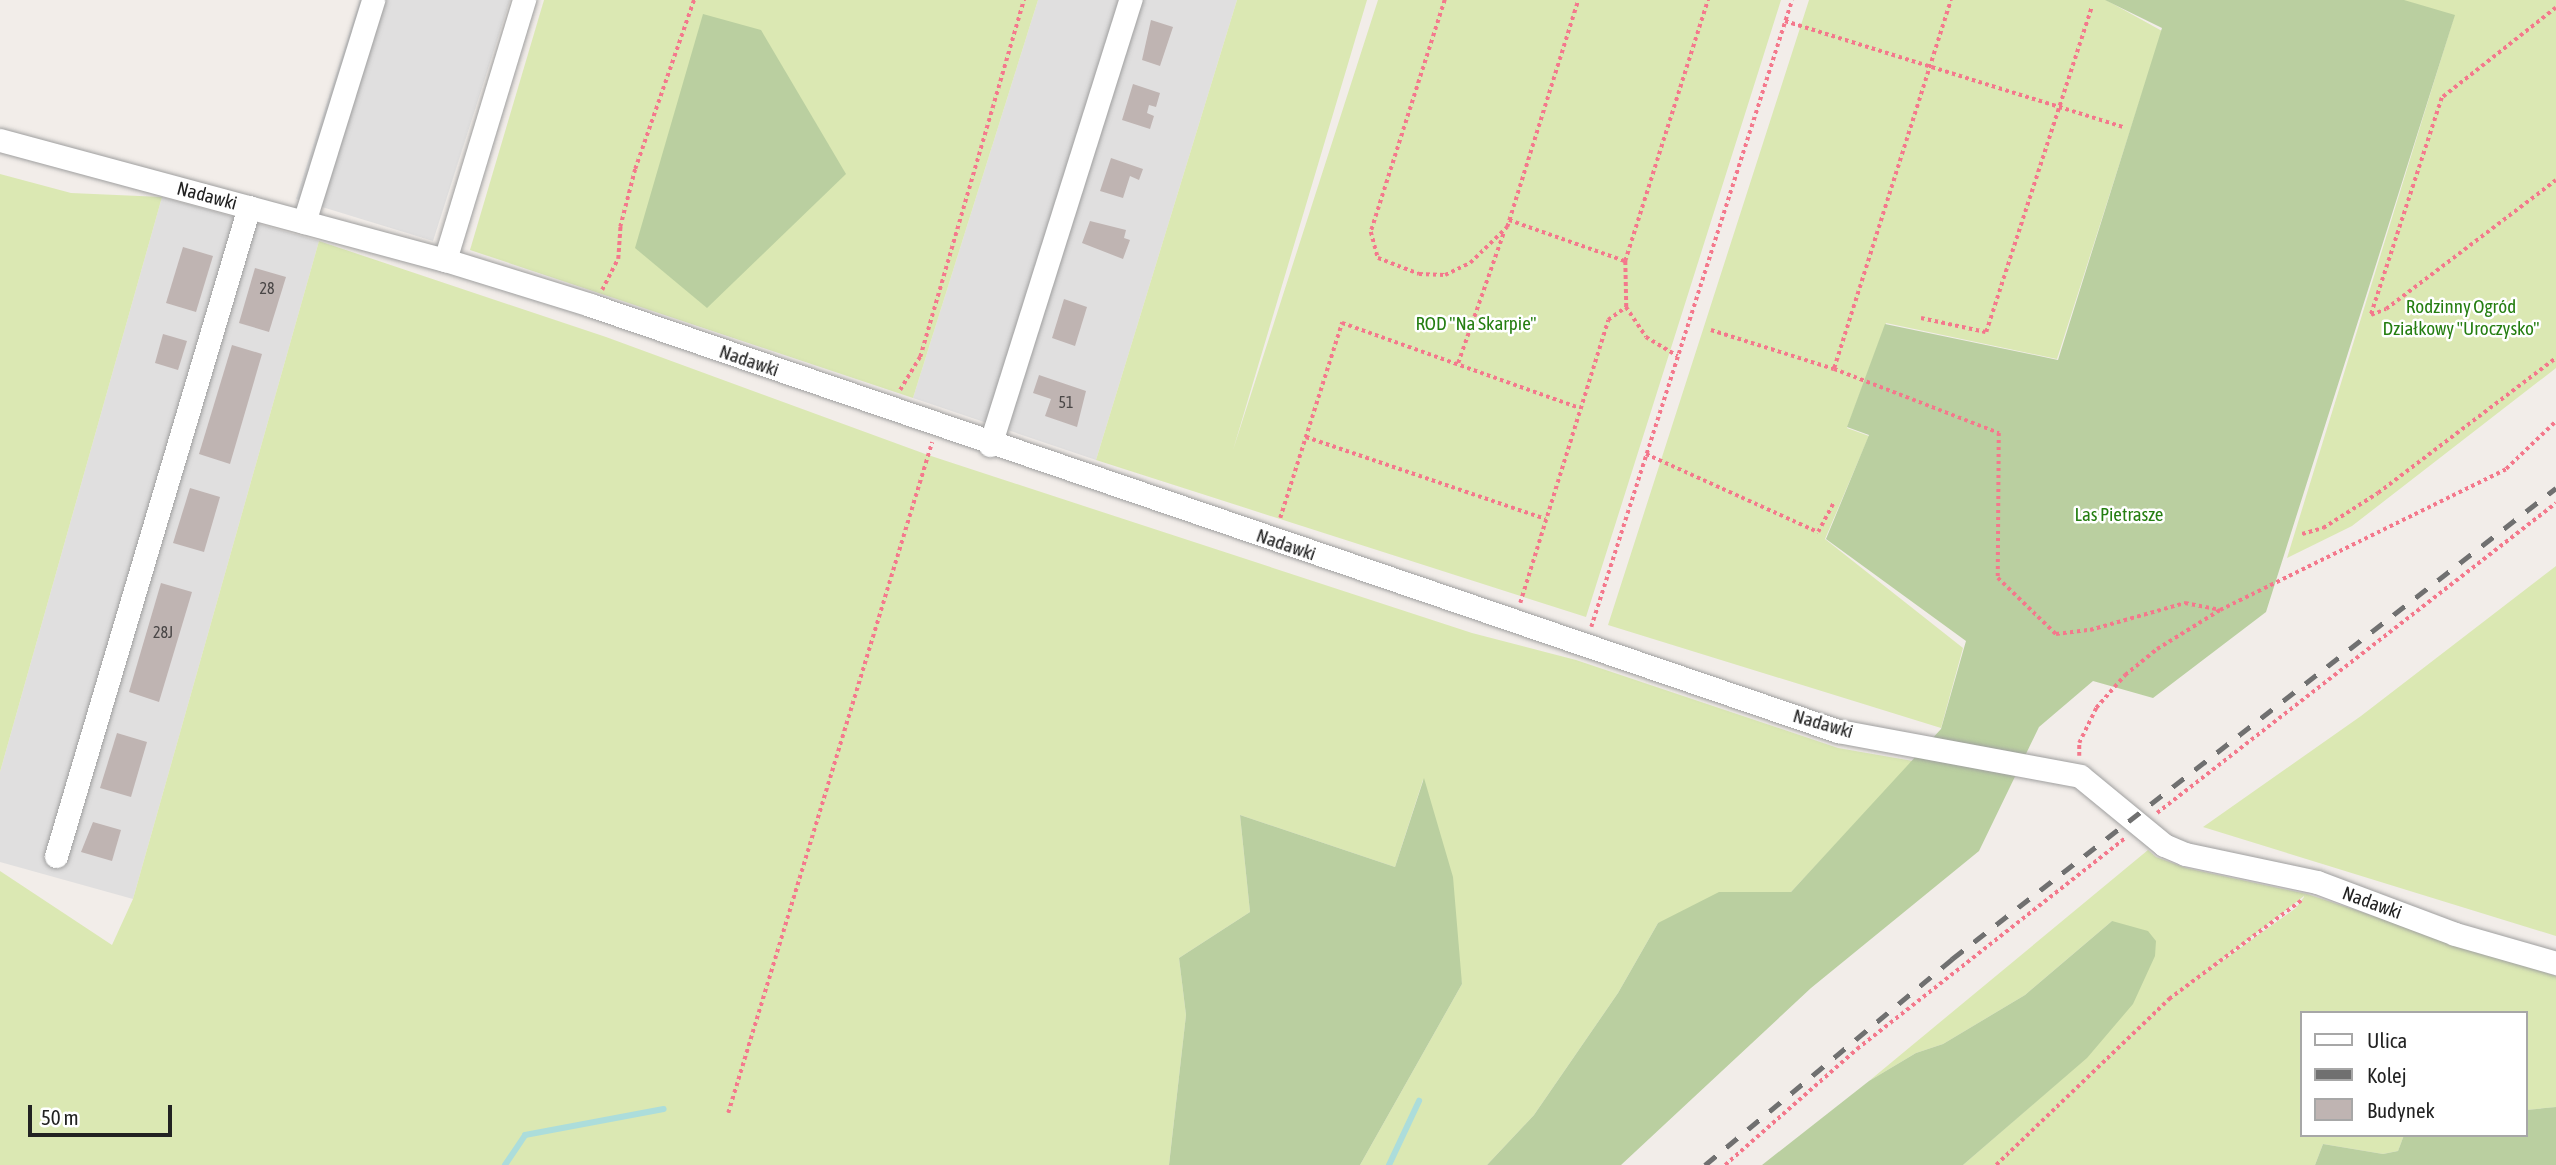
<!DOCTYPE html>
<html>
<head>
<meta charset="utf-8">
<style>
  body { margin:0 }
  #map { position:relative; width:2556px; height:1165px; overflow:hidden; background:#f2ede9; font-family:"Asap Condensed",sans-serif }
  div>[style] { position:absolute }
  [style*='--x'] { left:calc(var(--x)*1px); top:calc(var(--y)*1px); width:calc(var(--w)*1px); rotate:calc(var(--a)*1deg) }
  .residential>* { inset:0; background:#e0dfdf }
  .grass>* { inset:0; background:#dbe8b3 }
  .forest>* { inset:0; background:#bacfa0 }
  .stream>* { height:6px; margin:-3px; padding:0 3px; transform-origin:3px; border-radius:3px; background:#acdddb }
  .building>* { inset:0; background:#bfb4b2 }
  .path>* { height:3.5px; margin-top:-1.75px; transform-origin:0; background:repeating-linear-gradient(90deg,#f4788c 0 3.5px,transparent 0 7px) }
  .roads { filter:drop-shadow(0 0 2px #9f9f9f) drop-shadow(0 0 2px #9f9f9f) }
  .minor>* { height:23px; margin:-11.5px; padding:0 11.5px; transform-origin:11.5px; border-radius:11.5px; background:#fff }
  .rail>* { height:5px; margin-top:-2.5px; transform-origin:0; background:repeating-linear-gradient(90deg,#707070 0 14px,transparent 0 28px) }
  span { translate:-50% -50%; white-space:nowrap; text-align:center; line-height:1.15; -webkit-text-stroke:5px #fff; paint-order:stroke }
  .number-label { font-size:16px; color:#494646 }
  .number-label span { -webkit-text-stroke-width:0 }
  .street-label { font-size:19px; color:#222 }
  .park-label { font-size:19px; color:#257e11 }
  .legend { position:absolute; left:2300px; top:1011px; width:228px; height:126px; box-sizing:border-box; background:#fff; border:2px solid #a7a7a7; margin:0; padding:9px 12px; list-style:none; font-size:21px; color:#222 }
  .legend li { display:flex; align-items:center; gap:14px; height:35px }
  .legend b { width:35px; border:2px solid #a7a7a7 }
  .scale { position:absolute; left:28px; top:1105px; width:144px; height:32px; box-sizing:border-box; border:4px solid #222; border-top:0; padding-left:9px; font-size:21px; line-height:24px; white-space:nowrap; color:#222; -webkit-text-stroke:5px #fff; paint-order:stroke }
</style>
</head>
<body>
<div id="map">
  <div class="residential">
    <div style="clip-path:polygon(360px 0,510px 0,433px 241px,296px 199px)"></div>
    <div style="clip-path:polygon(1038px 0,1237px 0,1096px 460px,913px 398px)"></div>
    <div style="clip-path:polygon(162px 197px,319px 241px,133px 899px,0 862px,0 772px)"></div>
  </div>
  <div class="grass">
    <div style="clip-path:polygon(544px 0,1038px 0,913px 398px,470px 250px)"></div>
    <div style="clip-path:polygon(1237px 0,1367px 0,1233px 450px,1378px 0,1781px 0,1586px 617px,1096px 460px)"></div>
    <div style="clip-path:polygon(1809px 0,2106px 0,2162px 31px,2057px 359px,1886px 323px,1847px 428px,1869px 436px,1825px 539px,1963px 648px,1941px 728px,1608px 625px)"></div>
    <div style="clip-path:polygon(2396px 0,2556px 0,2556px 368px,2352px 526px,2287px 558px,2454px 17px)"></div>
    <div style="clip-path:polygon(0 174px,71px 193px,162px 197px,0 772px)"></div>
    <div style="clip-path:polygon(319px 241px,606px 337px,928px 455px,1472px 633px,1576px 660px,1838px 748px,1913px 761px,1791px 892px,1658px 923px,1618px 993px,1534px 1115px,1487px 1165px,1360px 1165px,1462px 984px,1423px 780px,1395px 867px,1240px 815px,1250px 912px,1179px 958px,1186px 1015px,1169px 1165px,0 1165px,0 871px,112px 945px,133px 899px)"></div>
    <div style="clip-path:polygon(2556px 566px,2556px 936px,2203px 827px,2361px 716px)"></div>
    <div style="clip-path:polygon(evenodd,2148px 850px,2156px 857px,2186px 868px,2307px 894px,2556px 976px,2556px 1107px,2526px 1110px,2526px 1013px,2302px 1013px,2302px 1135px,2404px 1135px,2398px 1151px,2383px 1154px,2323px 1144px,2315px 1165px,1963px 1165px,2086px 1058px,2112px 921px,2025px 995px,1943px 1044px,1916px 1053px,1869px 1081px,2148px 850px,2304px 897px,2296px 908px,2201px 976px,2304px 896px,2304px 897px)"></div>
  </div>
  <div class="forest">
    <div style="clip-path:polygon(2105px 0,2404px 0,2455px 15px,2266px 612px,2153px 698px,2093px 681px,2039px 727px,1979px 851px,1811px 988px,1621px 1165px,1487px 1165px,1534px 1115px,1618px 993px,1658px 923px,1719px 892px,1791px 892px,1941px 729px,1966px 641px,1826px 539px,1869px 435px,1847px 427px,1885px 324px,2058px 360px,2162px 28px)"></div>
    <div style="clip-path:polygon(703px 14px,761px 30px,846px 174px,707px 308px,635px 248px)"></div>
    <div style="clip-path:polygon(1424px 778px,1453px 877px,1462px 984px,1360px 1165px,1169px 1165px,1186px 1015px,1179px 958px,1250px 912px,1240px 815px,1395px 867px)"></div>
    <div style="clip-path:polygon(2112px 921px,2148px 931px,2156px 941px,2155px 956px,2133px 1004px,2087px 1058px,1963px 1165px,1762px 1165px,1869px 1081px,1916px 1053px,1943px 1044px,2025px 995px)"></div>
    <div style="clip-path:polygon(2556px 1107px,2556px 1165px,2315px 1165px,2323px 1144px,2383px 1154px,2398px 1151px,2404px 1135px,2526px 1135px,2526px 1110px)"></div>
  </div>
  <div class="stream">
    <div style="--x:505;--y:1165;--w:36;--a:-56"></div>
    <div style="--x:525;--y:1135;--w:141;--a:-10.6"></div>
    <div style="--x:1389;--y:1165;--w:71;--a:-64.9"></div>
  </div>
  <div class="building">
    <div style="clip-path:polygon(1151px 20px,1173px 27px,1160px 66px,1142px 60px)"></div>
    <div style="clip-path:polygon(1133px 84px,1160px 93px,1156px 107px,1149px 105px,1147px 113px,1154px 116px,1150px 129px,1122px 120px)"></div>
    <div style="clip-path:polygon(1111px 158px,1143px 169px,1139px 180px,1130px 176px,1123px 198px,1100px 191px)"></div>
    <div style="clip-path:polygon(1090px 221px,1126px 230px,1124px 238px,1130px 240px,1123px 259px,1082px 243px)"></div>
    <div style="clip-path:polygon(183px 247px,213px 256px,196px 312px,166px 303px)"></div>
    <div style="clip-path:polygon(255px 268px,286px 277px,269px 332px,239px 323px)"></div>
    <div style="clip-path:polygon(1064px 299px,1087px 307px,1075px 346px,1052px 338px)"></div>
    <div style="clip-path:polygon(163px 334px,187px 341px,178px 370px,155px 363px)"></div>
    <div style="clip-path:polygon(232px 345px,262px 354px,230px 464px,199px 454px)"></div>
    <div style="clip-path:polygon(1039px 375px,1086px 391px,1077px 427px,1045px 416px,1051px 399px,1033px 393px)"></div>
    <div style="clip-path:polygon(190px 488px,220px 497px,204px 552px,173px 543px)"></div>
    <div style="clip-path:polygon(161px 583px,192px 592px,159px 702px,129px 692px)"></div>
    <div style="clip-path:polygon(117px 733px,147px 742px,131px 797px,100px 788px)"></div>
    <div style="clip-path:polygon(93px 822px,121px 830px,112px 861px,81px 852px)"></div>
  </div>
  <div class="path">
    <div style="--x:1445;--y:0;--w:244;--a:107.7"></div>
    <div style="--x:1371;--y:232;--w:27;--a:75"></div>
    <div style="--x:1378;--y:258;--w:44;--a:21.3"></div>
    <div style="--x:1419;--y:274;--w:26;--a:2"></div>
    <div style="--x:1445;--y:275;--w:28;--a:-26"></div>
    <div style="--x:1470;--y:263;--w:52;--a:-44.2"></div>
    <div style="--x:1507;--y:227;--w:238;--a:-72.6"></div>
    <div style="--x:2556;--y:8;--w:145;--a:141.7"></div>
    <div style="--x:2442;--y:98;--w:228;--a:108.1"></div>
    <div style="--x:2371;--y:315;--w:16;--a:-22"></div>
    <div style="--x:2386;--y:309;--w:213;--a:-37.2"></div>
    <div style="--x:1785;--y:21;--w:354;--a:17.4"></div>
    <div style="--x:1509;--y:220;--w:123;--a:19.5"></div>
    <div style="--x:602;--y:290;--w:35;--a:-63"></div>
    <div style="--x:618;--y:259;--w:32;--a:-86"></div>
    <div style="--x:620;--y:227;--w:60;--a:-75.5"></div>
    <div style="--x:635;--y:169;--w:179;--a:-70.8"></div>
    <div style="--x:1626;--y:307;--w:36;--a:56"></div>
    <div style="--x:1646;--y:337;--w:37;--a:31"></div>
    <div style="--x:1921;--y:318;--w:66;--a:12.2"></div>
    <div style="--x:1986;--y:332;--w:340;--a:-72"></div>
    <div style="--x:1711;--y:330;--w:129;--a:17.6"></div>
    <div style="--x:1834;--y:369;--w:177;--a:21.2"></div>
    <div style="--x:1999;--y:433;--w:145;--a:90.4"></div>
    <div style="--x:1998;--y:578;--w:81;--a:44"></div>
    <div style="--x:2056;--y:634;--w:34;--a:-7"></div>
    <div style="--x:2090;--y:630;--w:99;--a:-15.9"></div>
    <div style="--x:2185;--y:603;--w:36;--a:11"></div>
    <div style="--x:1458;--y:363;--w:139;--a:-70.7"></div>
    <div style="--x:1834;--y:368;--w:386;--a:-72.4"></div>
    <div style="--x:900;--y:390;--w:39;--a:-59"></div>
    <div style="--x:920;--y:357;--w:372;--a:-73.8"></div>
    <div style="--x:1306;--y:437;--w:253;--a:18.9"></div>
    <div style="--x:1646;--y:454;--w:189;--a:24.4"></div>
    <div style="--x:1818;--y:532;--w:34;--a:-62"></div>
    <div style="--x:1280;--y:518;--w:205;--a:-72.4"></div>
    <div style="--x:1342;--y:323;--w:252;--a:19.7"></div>
    <div style="--x:2302;--y:534;--w:22;--a:-16"></div>
    <div style="--x:2323;--y:528;--w:65;--a:-32.5"></div>
    <div style="--x:2378;--y:493;--w:223;--a:-37.2"></div>
    <div style="--x:1520;--y:603;--w:296;--a:-72.7"></div>
    <div style="--x:1608;--y:320;--w:22;--a:-36"></div>
    <div style="--x:1626;--y:307;--w:46;--a:-91.2"></div>
    <div style="--x:1625;--y:261;--w:274;--a:-72.4"></div>
    <div style="--x:1591;--y:627;--w:658;--a:-72.23"></div>
    <div style="--x:2079;--y:756;--w:13;--a:-90"></div>
    <div style="--x:2079;--y:743;--w:39;--a:-64"></div>
    <div style="--x:2096;--y:708;--w:44;--a:-48.7"></div>
    <div style="--x:2125;--y:675;--w:41;--a:-39.1"></div>
    <div style="--x:2157;--y:649;--w:74;--a:-31.8"></div>
    <div style="--x:2220;--y:610;--w:319;--a:-26.2"></div>
    <div style="--x:2506;--y:469;--w:69;--a:-43.8"></div>
    <div style="--x:2157;--y:813;--w:505;--a:-37.85"></div>
    <div style="--x:728;--y:1113;--w:701;--a:-73.09"></div>
    <div style="--x:1725;--y:1165;--w:176;--a:-41.3"></div>
    <div style="--x:1857;--y:1049;--w:342;--a:-38.2"></div>
    <div style="--x:1996;--y:1165;--w:240;--a:-43.8"></div>
    <div style="--x:2169;--y:999;--w:166;--a:-36.7"></div>
  </div>
  <div class="roads">
    <div class="minor">
      <div style="--x:0;--y:140;--w:461;--a:15.1"></div>
      <div style="--x:445;--y:260;--w:152;--a:17.2"></div>
      <div style="--x:590;--y:305;--w:1319;--a:18.85"></div>
      <div style="--x:1838;--y:731;--w:246;--a:10.5"></div>
      <div style="--x:2080;--y:776;--w:109;--a:39.4"></div>
      <div style="--x:2164;--y:845;--w:23;--a:23"></div>
      <div style="--x:2185;--y:854;--w:135;--a:12"></div>
      <div style="--x:2317;--y:882;--w:147;--a:20.6"></div>
      <div style="--x:2455;--y:934;--w:105;--a:16"></div>
      <div style="--x:304;--y:222;--w:232;--a:-72.7"></div>
      <div style="--x:445;--y:260;--w:272;--a:-73.1"></div>
      <div style="--x:990;--y:445;--w:467;--a:-72.5"></div>
      <div style="--x:56;--y:856;--w:677;--a:-73.44"></div>
    </div>
  </div>
  <div class="rail">
    <div style="--x:1705;--y:1165;--w:322;--a:-39.8"></div>
    <div style="--x:1952;--y:959;--w:766;--a:-37.95"></div>
  </div>
  <div class="number-label">
    <span style="left:267px;top:288px">28</span>
    <span style="left:1066px;top:402px">51</span>
    <span style="left:163px;top:632px">28J</span>
  </div>
  <div class="street-label">
    <span style="left:207px;top:196px;rotate:15deg">Nadawki</span>
    <span style="left:749px;top:361px;rotate:19deg">Nadawki</span>
    <span style="left:1286px;top:545px;rotate:19deg">Nadawki</span>
    <span style="left:1823px;top:724px;rotate:16deg">Nadawki</span>
    <span style="left:2372px;top:903px;rotate:20deg">Nadawki</span>
  </div>
  <div class="park-label">
    <span style="left:2461px;top:318px">Rodzinny Ogród<br>Działkowy "Uroczysko"</span>
    <span style="left:1476px;top:324px">ROD "Na Skarpie"</span>
    <span style="left:2119px;top:515px">Las Pietrasze</span>
  </div>
  <ul class="legend">
  <li><b style="height:9px;background:#fff"></b>Ulica</li>
  <li><b style="height:9px;background:#707070"></b>Kolej</li>
  <li><b style="height:19px;background:#bfb4b2"></b>Budynek</li>
  </ul>
  <div class="scale">50 m</div>
</div>
</body>
</html>
